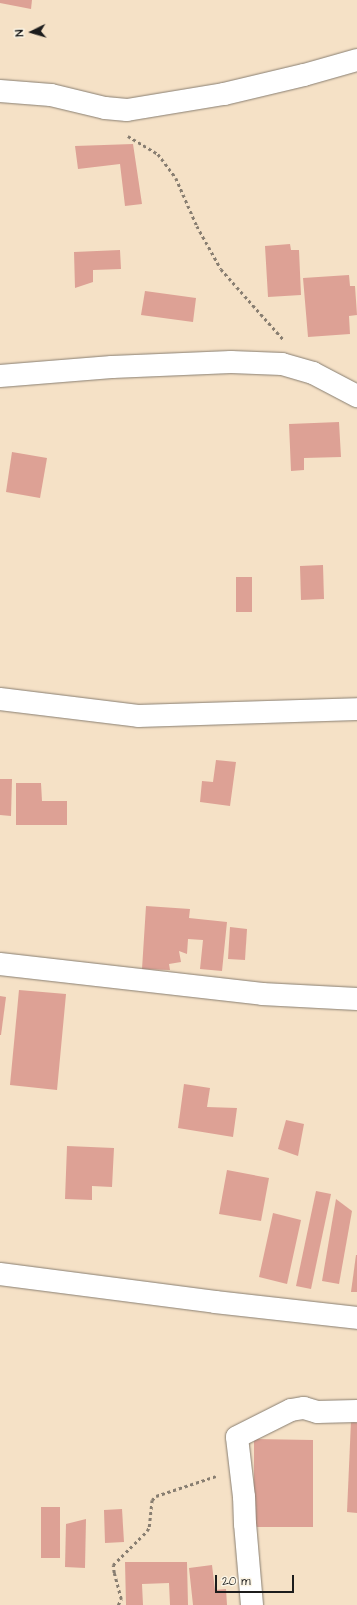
<!DOCTYPE html>
<html>
<head>
<meta charset="utf-8">
<style>
  body { margin:0 }
  #map { position:relative; width:357px; height:1605px; overflow:hidden; background:#f5e1c6; font-family:"Architects Daughter",sans-serif }
  div>[style] { position:absolute }
  [style*='--x'] { left:calc(var(--x)*1px); top:calc(var(--y)*1px); width:calc(var(--w)*1px); rotate:calc(var(--a)*1deg) }
  .building>* { inset:0; background:#dda195 }
  .path>* { height:2.5px; margin-top:-1.25px; transform-origin:0; background:repeating-linear-gradient(90deg,#887e71 0 3px,transparent 0 6px) }
  .roads { filter:drop-shadow(0 0 1px #887e71) drop-shadow(0 0 1px #887e71) }
  .minor>* { height:22px; margin:-11px; padding:0 11px; transform-origin:11px; border-radius:11px; background:#fff }
  span { translate:-50% -50%; white-space:nowrap; text-align:center; line-height:1.15; -webkit-text-stroke:3px #fcf5e5; paint-order:stroke }
  .north { position:absolute; left:12px; top:12px; width:40px; height:40px; -webkit-text-stroke:3px #fcf5e5; paint-order:stroke; rotate:265deg; font-size:11px; font-weight:700; line-height:16px; text-align:center; color:#1c1c1c }
  .north::after { content:''; display:block; margin:auto; width:14px; height:18px; background:#1c1c1c; clip-path:polygon(50% 0,100% 100%,50% 72%,0 100%) }
  .scale { position:absolute; left:215px; top:1575px; width:79px; height:18px; box-sizing:border-box; border:2px solid #1c1c1c; border-top:0; padding-left:5px; font-size:12px; line-height:14px; white-space:nowrap; color:#1c1c1c; -webkit-text-stroke:3px #fcf5e5; paint-order:stroke }
</style>
</head>
<body>
<div id="map">
  <div class="building">
    <div style="clip-path:polygon(0 0,32px 0,31px 9px,0 3px)"></div>
    <div style="clip-path:polygon(133px 144px,142px 204px,125px 206px,120px 164px,78px 169px,75px 146px)"></div>
    <div style="clip-path:polygon(290px 244px,291px 250px,299px 250px,301px 295px,268px 297px,265px 246px)"></div>
    <div style="clip-path:polygon(120px 250px,121px 269px,93px 270px,93px 282px,75px 288px,74px 252px)"></div>
    <div style="clip-path:polygon(349px 275px,350px 286px,355px 286px,357px 315px,349px 316px,350px 334px,308px 337px,303px 278px)"></div>
    <div style="clip-path:polygon(145px 291px,196px 298px,193px 322px,141px 315px)"></div>
    <div style="clip-path:polygon(339px 422px,341px 457px,304px 458px,304px 470px,291px 471px,289px 424px)"></div>
    <div style="clip-path:polygon(12px 452px,47px 458px,40px 498px,6px 492px)"></div>
    <div style="clip-path:polygon(323px 565px,324px 599px,301px 600px,300px 566px)"></div>
    <div style="clip-path:polygon(236px 577px,252px 577px,252px 612px,236px 612px)"></div>
    <div style="clip-path:polygon(216px 760px,236px 762px,230px 806px,200px 802px,202px 781px,213px 782px)"></div>
    <div style="clip-path:polygon(0 779px,12px 779px,11px 816px,0 815px)"></div>
    <div style="clip-path:polygon(16px 783px,41px 783px,42px 801px,67px 801px,67px 825px,16px 825px)"></div>
    <div style="clip-path:polygon(146px 906px,190px 909px,189px 918px,227px 922px,222px 971px,200px 969px,203px 940px,188px 939px,187px 954px,179px 951px,181px 962px,169px 964px,170px 970px,142px 969px)"></div>
    <div style="clip-path:polygon(230px 927px,247px 929px,245px 960px,228px 959px)"></div>
    <div style="clip-path:polygon(19px 990px,66px 994px,57px 1090px,10px 1085px)"></div>
    <div style="clip-path:polygon(0 996px,6px 997px,1px 1035px,0 1035px)"></div>
    <div style="clip-path:polygon(184px 1084px,210px 1088px,207px 1107px,237px 1108px,233px 1137px,178px 1128px)"></div>
    <div style="clip-path:polygon(286px 1120px,304px 1124px,298px 1156px,278px 1149px)"></div>
    <div style="clip-path:polygon(67px 1146px,114px 1148px,112px 1187px,92px 1186px,92px 1200px,65px 1199px)"></div>
    <div style="clip-path:polygon(227px 1170px,269px 1178px,261px 1221px,219px 1214px)"></div>
    <div style="clip-path:polygon(316px 1191px,331px 1194px,311px 1289px,296px 1286px)"></div>
    <div style="clip-path:polygon(336px 1199px,352px 1211px,339px 1284px,322px 1281px)"></div>
    <div style="clip-path:polygon(273px 1213px,301px 1220px,287px 1284px,259px 1277px)"></div>
    <div style="clip-path:polygon(356px 1255px,357px 1255px,357px 1292px,351px 1292px)"></div>
    <div style="clip-path:polygon(351px 1421px,357px 1423px,357px 1513px,347px 1512px)"></div>
    <div style="clip-path:polygon(254px 1439px,313px 1440px,313px 1527px,254px 1527px)"></div>
    <div style="clip-path:polygon(41px 1507px,60px 1507px,60px 1558px,41px 1558px)"></div>
    <div style="clip-path:polygon(122px 1509px,124px 1542px,105px 1543px,104px 1510px)"></div>
    <div style="clip-path:polygon(86px 1519px,85px 1568px,65px 1567px,66px 1524px)"></div>
    <div style="clip-path:polygon(125px 1562px,187px 1562px,188px 1605px,170px 1605px,169px 1583px,142px 1584px,143px 1605px,126px 1605px)"></div>
    <div style="clip-path:polygon(212px 1565px,215px 1590px,226px 1589px,227px 1605px,193px 1605px,189px 1568px)"></div>
  </div>
  <div class="path">
    <div style="--x:128;--y:136;--w:35;--a:31"></div>
    <div style="--x:158;--y:154;--w:30;--a:53"></div>
    <div style="--x:176;--y:178;--w:52;--a:66.4"></div>
    <div style="--x:197;--y:226;--w:49;--a:60.8"></div>
    <div style="--x:221;--y:269;--w:94;--a:48.5"></div>
    <div style="--x:118;--y:1605;--w:7;--a:-63"></div>
    <div style="--x:121;--y:1599;--w:27;--a:-105"></div>
    <div style="--x:114;--y:1573;--w:8;--a:-97"></div>
    <div style="--x:113;--y:1565;--w:48;--a:-45"></div>
    <div style="--x:147;--y:1531;--w:4;--a:-63"></div>
    <div style="--x:149;--y:1527;--w:27;--a:-84"></div>
    <div style="--x:152;--y:1500;--w:6;--a:-45"></div>
    <div style="--x:156;--y:1496;--w:63;--a:-18.4"></div>
  </div>
  <div class="roads">
    <div class="minor">
      <div style="--x:0;--y:91;--w:51;--a:4.5"></div>
      <div style="--x:51;--y:95;--w:56;--a:13.5"></div>
      <div style="--x:105;--y:108;--w:22;--a:5"></div>
      <div style="--x:127;--y:110;--w:98;--a:-9.4"></div>
      <div style="--x:224;--y:94;--w:82;--a:-13.4"></div>
      <div style="--x:304;--y:75;--w:55;--a:-15.8"></div>
      <div style="--x:0;--y:376;--w:112;--a:-4.6"></div>
      <div style="--x:112;--y:367;--w:119;--a:-2.4"></div>
      <div style="--x:231;--y:362;--w:51;--a:2.2"></div>
      <div style="--x:282;--y:364;--w:32;--a:16"></div>
      <div style="--x:313;--y:373;--w:50;--a:27.6"></div>
      <div style="--x:0;--y:699;--w:139;--a:7"></div>
      <div style="--x:138;--y:716;--w:219;--a:-1.8"></div>
      <div style="--x:0;--y:964;--w:264;--a:6.5"></div>
      <div style="--x:262;--y:994;--w:95;--a:3"></div>
      <div style="--x:0;--y:1274;--w:217;--a:7.4"></div>
      <div style="--x:215;--y:1302;--w:143;--a:6.4"></div>
      <div style="--x:252;--y:1605;--w:81;--a:-94.9"></div>
      <div style="--x:245;--y:1524;--w:27;--a:-92"></div>
      <div style="--x:244;--y:1497;--w:60;--a:-96.7"></div>
      <div style="--x:237;--y:1437;--w:60;--a:-26.6"></div>
      <div style="--x:291;--y:1410;--w:13;--a:-9"></div>
      <div style="--x:304;--y:1408;--w:14;--a:17"></div>
      <div style="--x:317;--y:1412;--w:40;--a:-1.4"></div>
    </div>
  </div>
  <div class="north">N</div>
  <div class="scale">20 m</div>
</div>
</body>
</html>
